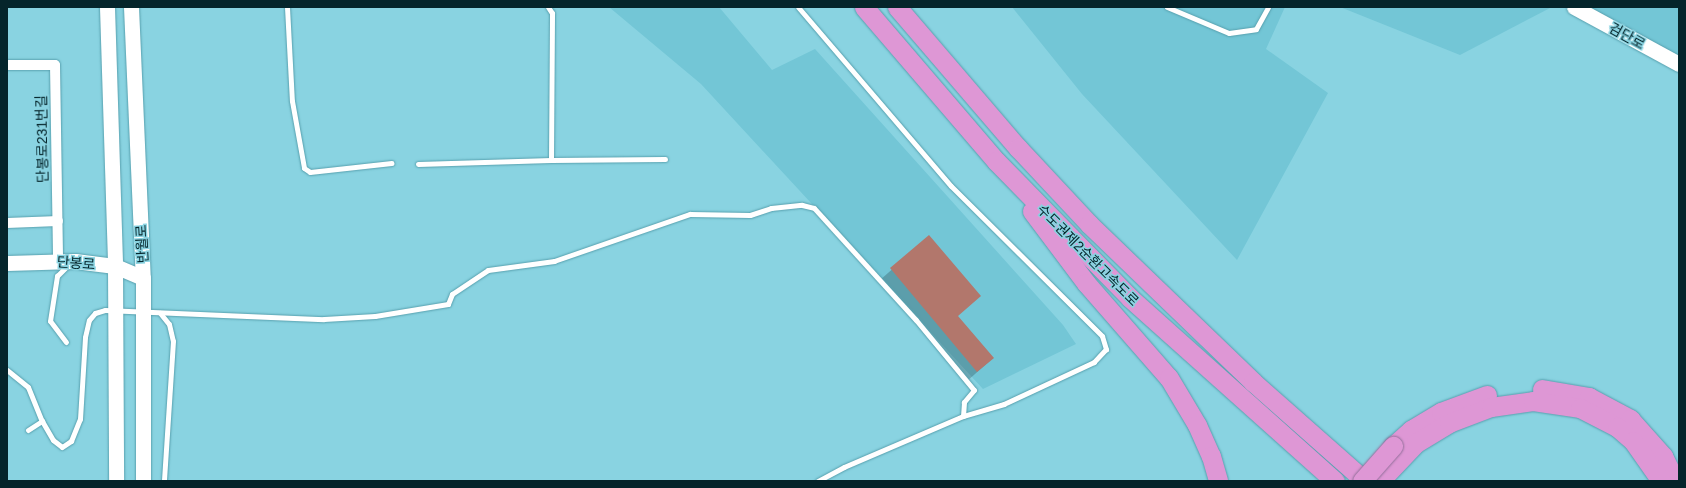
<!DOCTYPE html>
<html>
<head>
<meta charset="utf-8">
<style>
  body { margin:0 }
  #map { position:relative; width:1686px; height:488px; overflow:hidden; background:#89d3e1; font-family:Arial,"Noto Sans KR",sans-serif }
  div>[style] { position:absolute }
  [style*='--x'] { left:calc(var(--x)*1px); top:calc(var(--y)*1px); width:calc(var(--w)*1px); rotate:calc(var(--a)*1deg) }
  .built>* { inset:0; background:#73c6d6 }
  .shadow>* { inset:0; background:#0003 }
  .building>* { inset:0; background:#b2776c }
  .roads { filter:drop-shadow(0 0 1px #57a0ae) drop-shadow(0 0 1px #57a0ae) }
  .lane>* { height:5px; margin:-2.5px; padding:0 2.5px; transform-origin:2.5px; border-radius:2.5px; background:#fff }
  .street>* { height:10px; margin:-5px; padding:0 5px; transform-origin:5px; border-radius:5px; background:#fff }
  .secondary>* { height:15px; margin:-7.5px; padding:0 7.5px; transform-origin:7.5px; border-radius:7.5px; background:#fff }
  .highway>* { height:19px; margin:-9.5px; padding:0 9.5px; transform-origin:9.5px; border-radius:9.5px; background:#de97d5 }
  .bridges { filter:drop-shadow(0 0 1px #926f9a) drop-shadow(0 0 1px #926f9a) }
  .highway-bridge>* { height:19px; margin:-9.5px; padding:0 9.5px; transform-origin:9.5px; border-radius:9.5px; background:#de97d5 }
  span { translate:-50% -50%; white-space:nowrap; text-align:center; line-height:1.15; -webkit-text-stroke:3px #89d3e1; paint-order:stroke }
  .street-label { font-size:14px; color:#05252b }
  .frame { position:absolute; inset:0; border:8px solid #05252b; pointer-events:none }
</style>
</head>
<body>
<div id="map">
  <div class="built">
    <div style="clip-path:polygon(609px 7px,719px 7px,772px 70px,815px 49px,1063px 325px,1076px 344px,983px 389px,701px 84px)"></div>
    <div style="clip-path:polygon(1012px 7px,1285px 7px,1266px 49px,1328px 93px,1237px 260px,1082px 94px)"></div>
    <div style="clip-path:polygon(1340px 7px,1552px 7px,1460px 55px)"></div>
    <div style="clip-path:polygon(1573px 7px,1679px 7px,1679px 69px)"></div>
  </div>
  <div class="shadow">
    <div style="clip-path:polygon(929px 237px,979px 296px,957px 316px,993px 358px,966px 382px,880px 280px)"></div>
  </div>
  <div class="building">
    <div style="clip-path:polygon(929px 235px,981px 296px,958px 316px,994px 358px,977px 372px,890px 268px)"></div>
  </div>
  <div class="roads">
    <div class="lane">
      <div style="--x:287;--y:7;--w:94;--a:87"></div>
      <div style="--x:292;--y:101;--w:68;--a:79.8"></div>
      <div style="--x:304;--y:168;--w:7;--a:34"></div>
      <div style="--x:310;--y:172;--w:82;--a:-6.3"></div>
      <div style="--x:798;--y:7;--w:235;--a:49.5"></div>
      <div style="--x:951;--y:186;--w:213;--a:44.8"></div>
      <div style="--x:1102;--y:336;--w:14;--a:73"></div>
      <div style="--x:1106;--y:349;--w:18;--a:133"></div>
      <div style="--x:1094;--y:362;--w:99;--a:155"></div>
      <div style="--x:1004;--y:404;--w:43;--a:163.7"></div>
      <div style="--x:963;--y:416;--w:129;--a:156.8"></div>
      <div style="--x:844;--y:467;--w:30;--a:152"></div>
      <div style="--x:1167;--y:7;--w:67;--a:22.8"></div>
      <div style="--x:1229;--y:33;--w:27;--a:-8"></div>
      <div style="--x:1256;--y:29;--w:25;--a:-61"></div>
      <div style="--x:551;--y:160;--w:114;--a:-0.5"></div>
      <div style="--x:418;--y:164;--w:133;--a:-1.7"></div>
      <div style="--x:551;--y:160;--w:147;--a:-89.6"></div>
      <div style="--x:552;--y:13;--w:7;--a:-124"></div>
      <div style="--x:160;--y:313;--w:14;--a:51"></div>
      <div style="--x:169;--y:324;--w:17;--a:77"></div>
      <div style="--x:173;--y:341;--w:140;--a:93.7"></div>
      <div style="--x:66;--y:342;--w:26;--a:-127"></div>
      <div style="--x:50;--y:321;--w:46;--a:-81.2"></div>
      <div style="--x:57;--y:276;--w:16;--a:-45"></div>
      <div style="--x:7;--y:370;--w:27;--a:39"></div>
      <div style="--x:28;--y:387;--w:37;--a:68"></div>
      <div style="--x:42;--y:421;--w:22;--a:60"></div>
      <div style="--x:53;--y:440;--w:11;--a:38"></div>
      <div style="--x:62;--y:447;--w:11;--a:-34"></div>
      <div style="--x:71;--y:441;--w:24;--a:-68"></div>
      <div style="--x:80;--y:419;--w:82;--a:-86.5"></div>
      <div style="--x:85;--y:337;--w:17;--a:-77"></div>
      <div style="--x:89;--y:320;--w:9;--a:-49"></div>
      <div style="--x:95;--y:313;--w:10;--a:-17"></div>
      <div style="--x:105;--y:310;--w:219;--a:2.4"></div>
      <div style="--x:324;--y:319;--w:51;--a:-3.4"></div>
      <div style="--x:375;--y:316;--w:74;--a:-9.3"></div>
      <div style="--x:448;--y:304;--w:11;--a:-68"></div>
      <div style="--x:452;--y:294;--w:43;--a:-33.7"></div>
      <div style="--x:488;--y:270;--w:67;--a:-7.8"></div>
      <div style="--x:554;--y:261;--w:144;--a:-19.1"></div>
      <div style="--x:690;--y:214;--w:60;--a:1"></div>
      <div style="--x:750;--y:215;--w:22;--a:-18"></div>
      <div style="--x:771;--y:208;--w:31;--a:-6"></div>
      <div style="--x:802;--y:205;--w:12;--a:14"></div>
      <div style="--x:814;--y:208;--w:151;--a:47.7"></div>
      <div style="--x:916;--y:320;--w:91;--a:50.4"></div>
      <div style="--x:974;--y:390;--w:16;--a:130"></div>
      <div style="--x:964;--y:402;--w:14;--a:94"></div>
      <div style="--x:28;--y:430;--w:17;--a:-33"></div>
    </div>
    <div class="street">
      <div style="--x:7;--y:65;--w:48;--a:0"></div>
      <div style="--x:55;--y:65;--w:196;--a:89.1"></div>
      <div style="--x:7;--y:223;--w:51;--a:-2.2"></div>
    </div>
    <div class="secondary">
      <div style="--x:107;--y:7;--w:259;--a:88.2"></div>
      <div style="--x:115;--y:266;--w:215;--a:89.7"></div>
      <div style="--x:131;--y:7;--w:271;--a:87.5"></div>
      <div style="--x:143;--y:278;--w:203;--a:90"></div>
      <div style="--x:1574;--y:7;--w:119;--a:28.5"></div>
      <div style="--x:7;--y:263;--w:68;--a:-1.7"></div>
      <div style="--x:75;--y:261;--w:40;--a:7.1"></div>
      <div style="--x:115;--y:266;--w:30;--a:23"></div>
    </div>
    <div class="highway">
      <div style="--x:864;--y:7;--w:203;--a:49.4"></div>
      <div style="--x:996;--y:161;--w:192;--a:45.6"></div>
      <div style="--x:1130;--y:298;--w:275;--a:41.8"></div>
      <div style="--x:897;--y:7;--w:186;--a:49.4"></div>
      <div style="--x:1018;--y:148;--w:104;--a:46.9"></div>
      <div style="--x:1089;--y:224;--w:228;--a:43.9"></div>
      <div style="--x:1253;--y:382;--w:149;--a:41.5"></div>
      <div style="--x:1032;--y:211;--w:90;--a:53.1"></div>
      <div style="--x:1086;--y:283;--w:126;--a:48.9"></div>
      <div style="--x:1169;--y:378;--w:55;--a:59.2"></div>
      <div style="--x:1197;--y:425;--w:34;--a:66"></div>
      <div style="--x:1211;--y:456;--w:26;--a:74"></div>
      <div style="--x:1542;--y:389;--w:48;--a:9.7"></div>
      <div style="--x:1589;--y:397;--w:47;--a:28.2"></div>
      <div style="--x:1630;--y:419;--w:50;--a:48.3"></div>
      <div style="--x:1663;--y:456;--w:28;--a:64"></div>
      <div style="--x:1393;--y:446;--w:24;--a:-42"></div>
      <div style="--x:1411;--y:430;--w:35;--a:-31"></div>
      <div style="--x:1441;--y:412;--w:49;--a:-20.3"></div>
      <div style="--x:1380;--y:481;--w:52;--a:-46.5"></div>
      <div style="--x:1416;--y:443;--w:39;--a:-31"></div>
      <div style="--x:1449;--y:423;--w:45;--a:-20.9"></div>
      <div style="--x:1491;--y:407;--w:42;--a:-8.1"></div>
      <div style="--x:1533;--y:401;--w:48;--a:8.5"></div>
      <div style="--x:1580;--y:408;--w:42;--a:27.2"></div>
      <div style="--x:1617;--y:427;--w:21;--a:41"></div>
      <div style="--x:1633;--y:441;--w:49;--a:55"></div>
    </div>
  </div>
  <div class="bridges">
    <div class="highway-bridge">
      <div style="--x:1362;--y:481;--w:47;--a:-48.5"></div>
    </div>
  </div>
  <div class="street-label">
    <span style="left:1627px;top:36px;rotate:29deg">검단로</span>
    <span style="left:42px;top:139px;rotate:-91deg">단봉로231번길</span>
    <span style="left:142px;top:244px;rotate:-93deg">반월로</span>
    <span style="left:1088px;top:255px;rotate:45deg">수도권제2순환고속도로</span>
    <span style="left:76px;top:263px;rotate:4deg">단봉로</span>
  </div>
  <div class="frame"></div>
</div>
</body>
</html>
